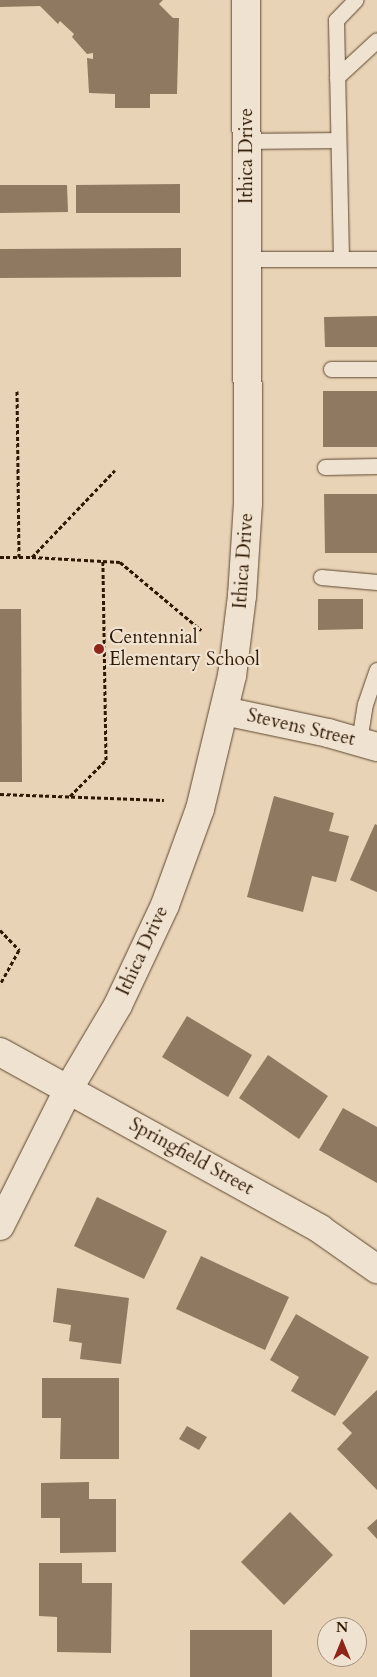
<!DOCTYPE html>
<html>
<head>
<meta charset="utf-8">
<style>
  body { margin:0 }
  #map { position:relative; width:377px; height:1677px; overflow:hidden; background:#e8d3b6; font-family:Cardo,serif }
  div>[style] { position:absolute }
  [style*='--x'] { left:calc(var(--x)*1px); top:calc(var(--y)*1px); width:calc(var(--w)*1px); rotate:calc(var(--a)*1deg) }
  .building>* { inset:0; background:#8f7960 }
  .path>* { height:3px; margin-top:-1.5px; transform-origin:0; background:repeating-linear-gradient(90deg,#2f1802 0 4px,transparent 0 6.5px) }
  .roads { filter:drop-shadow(0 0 1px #5d472f) drop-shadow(0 0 1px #5d472f) }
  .service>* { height:15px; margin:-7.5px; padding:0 7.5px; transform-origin:7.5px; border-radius:7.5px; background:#f0e2d0 }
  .minor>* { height:28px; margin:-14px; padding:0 14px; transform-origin:14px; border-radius:14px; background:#f0e2d0 }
  .dots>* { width:14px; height:14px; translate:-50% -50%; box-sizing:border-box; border:2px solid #f0e2d0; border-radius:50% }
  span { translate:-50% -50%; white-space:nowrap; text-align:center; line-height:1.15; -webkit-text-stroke:4.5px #f0e2d0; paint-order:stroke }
  .street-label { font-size:19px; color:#2f1802 }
  .poi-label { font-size:19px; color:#2f1802 }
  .left { translate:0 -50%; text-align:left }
  .north { position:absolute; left:317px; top:1617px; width:50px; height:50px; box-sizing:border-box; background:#f0e2d0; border:1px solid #a3917e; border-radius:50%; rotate:0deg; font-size:14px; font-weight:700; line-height:20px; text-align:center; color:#2f1802 }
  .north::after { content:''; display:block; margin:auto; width:18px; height:22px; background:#8f2418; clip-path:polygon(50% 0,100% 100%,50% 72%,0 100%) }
</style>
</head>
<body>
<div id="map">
  <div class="building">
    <div style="clip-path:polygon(0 0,163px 0,159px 4px,173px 18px,179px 18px,177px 94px,150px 94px,150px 108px,115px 108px,115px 94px,89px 93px,87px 58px,93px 59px,93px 53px,87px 54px,72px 37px,74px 34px,60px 21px,58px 24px,40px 6px,0 7px)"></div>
    <div style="clip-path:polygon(180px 184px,180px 213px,76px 213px,76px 185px)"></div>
    <div style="clip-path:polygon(0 185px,67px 185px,68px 212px,0 213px)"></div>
    <div style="clip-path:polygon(181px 248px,181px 277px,0 278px,0 249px)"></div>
    <div style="clip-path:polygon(377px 316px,377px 347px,325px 347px,324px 317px)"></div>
    <div style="clip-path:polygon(323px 391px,377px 391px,377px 447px,323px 447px)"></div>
    <div style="clip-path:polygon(324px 494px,377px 494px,377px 553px,325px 553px)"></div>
    <div style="clip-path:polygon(318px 599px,363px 599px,363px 629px,318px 630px)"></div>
    <div style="clip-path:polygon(0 609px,21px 609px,22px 782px,0 782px)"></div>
    <div style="clip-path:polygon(274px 796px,334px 813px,329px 831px,349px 836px,336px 882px,312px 876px,303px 912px,247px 897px)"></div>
    <div style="clip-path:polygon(375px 824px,377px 825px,377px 892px,350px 880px)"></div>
    <div style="clip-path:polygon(187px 1016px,252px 1055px,228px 1097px,162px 1057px)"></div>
    <div style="clip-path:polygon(268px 1055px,328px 1096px,299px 1139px,239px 1098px)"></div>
    <div style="clip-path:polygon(343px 1108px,377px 1127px,377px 1183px,319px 1150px)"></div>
    <div style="clip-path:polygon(97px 1197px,167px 1231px,144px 1279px,74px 1246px)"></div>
    <div style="clip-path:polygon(201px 1256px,289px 1297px,265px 1350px,176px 1309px)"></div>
    <div style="clip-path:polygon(57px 1288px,129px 1298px,121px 1364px,80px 1359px,82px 1343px,69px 1341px,71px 1325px,53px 1322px)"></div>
    <div style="clip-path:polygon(296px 1314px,369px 1357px,335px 1416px,291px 1391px,299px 1377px,270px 1360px)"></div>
    <div style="clip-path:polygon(42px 1378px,119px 1378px,119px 1459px,60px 1459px,61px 1418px,42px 1418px)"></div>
    <div style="clip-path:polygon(377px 1390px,377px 1490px,337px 1449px,352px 1433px,342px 1423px)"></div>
    <div style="clip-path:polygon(187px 1426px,207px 1437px,199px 1450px,179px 1439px)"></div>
    <div style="clip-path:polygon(89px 1482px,89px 1499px,116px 1499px,116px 1552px,60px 1553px,60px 1518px,41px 1518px,41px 1483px)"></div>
    <div style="clip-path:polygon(290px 1512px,333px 1555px,284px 1605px,241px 1562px)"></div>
    <div style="clip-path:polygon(377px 1519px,377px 1539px,367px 1528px)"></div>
    <div style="clip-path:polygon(39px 1563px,82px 1563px,82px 1583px,112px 1583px,111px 1653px,57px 1652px,57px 1617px,39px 1616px)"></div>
    <div style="clip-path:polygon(190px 1630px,272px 1630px,272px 1677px,190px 1677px)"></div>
  </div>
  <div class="path">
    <div style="--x:17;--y:391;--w:166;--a:89.3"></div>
    <div style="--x:0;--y:557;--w:32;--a:0"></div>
    <div style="--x:32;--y:557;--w:120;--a:-46.3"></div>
    <div style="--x:32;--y:557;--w:88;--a:3.3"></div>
    <div style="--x:120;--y:562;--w:106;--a:40"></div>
    <div style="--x:0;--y:794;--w:164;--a:2.1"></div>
    <div style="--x:70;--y:796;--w:51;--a:-45"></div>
    <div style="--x:106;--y:760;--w:199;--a:-90.9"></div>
    <div style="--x:0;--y:930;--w:28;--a:46"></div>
    <div style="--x:19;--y:950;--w:39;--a:119"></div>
  </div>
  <div class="roads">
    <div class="service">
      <div style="--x:337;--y:77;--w:54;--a:-42.8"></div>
      <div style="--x:246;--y:141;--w:91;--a:-0.6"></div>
      <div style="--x:247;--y:259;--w:130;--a:0"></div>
      <div style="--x:341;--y:259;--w:239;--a:-91.2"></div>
      <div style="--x:336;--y:20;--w:28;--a:-46"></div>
      <div style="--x:331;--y:369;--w:46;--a:0"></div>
      <div style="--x:325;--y:467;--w:52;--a:-1.1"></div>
      <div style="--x:321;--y:577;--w:56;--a:5.1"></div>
      <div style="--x:359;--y:741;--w:37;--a:-81"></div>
      <div style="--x:365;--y:704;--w:36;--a:-71"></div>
    </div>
    <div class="minor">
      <div style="--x:224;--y:711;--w:106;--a:11.9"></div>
      <div style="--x:328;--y:733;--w:51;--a:15.9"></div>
      <div style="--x:0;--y:1052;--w:366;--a:28.9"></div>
      <div style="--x:320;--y:1229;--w:70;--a:35.1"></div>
      <div style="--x:0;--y:1226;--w:154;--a:-63.4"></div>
      <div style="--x:69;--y:1088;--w:96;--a:-59.4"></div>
      <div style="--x:118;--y:1005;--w:110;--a:-64.8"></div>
      <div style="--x:165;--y:905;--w:102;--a:-70"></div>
      <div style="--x:200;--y:809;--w:137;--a:-76.5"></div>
      <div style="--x:232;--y:676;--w:81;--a:-82.9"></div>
      <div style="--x:242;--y:596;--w:93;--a:-86.3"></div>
      <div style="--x:248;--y:503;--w:503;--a:-90.23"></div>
    </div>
  </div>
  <div class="dots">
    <div style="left:99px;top:649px;background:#8f2418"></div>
  </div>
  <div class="street-label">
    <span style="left:247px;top:156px;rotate:-90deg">Ithica Drive</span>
    <span style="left:244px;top:561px;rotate:-86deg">Ithica Drive</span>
    <span style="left:301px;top:728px;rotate:13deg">Stevens Street</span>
    <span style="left:143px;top:951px;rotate:-65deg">Ithica Drive</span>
    <span style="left:191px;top:1157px;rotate:29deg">Springfield Street</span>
  </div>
  <div class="poi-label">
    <span class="left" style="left:109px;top:649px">Centennial<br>Elementary School</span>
  </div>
  <div class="north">N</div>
</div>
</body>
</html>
